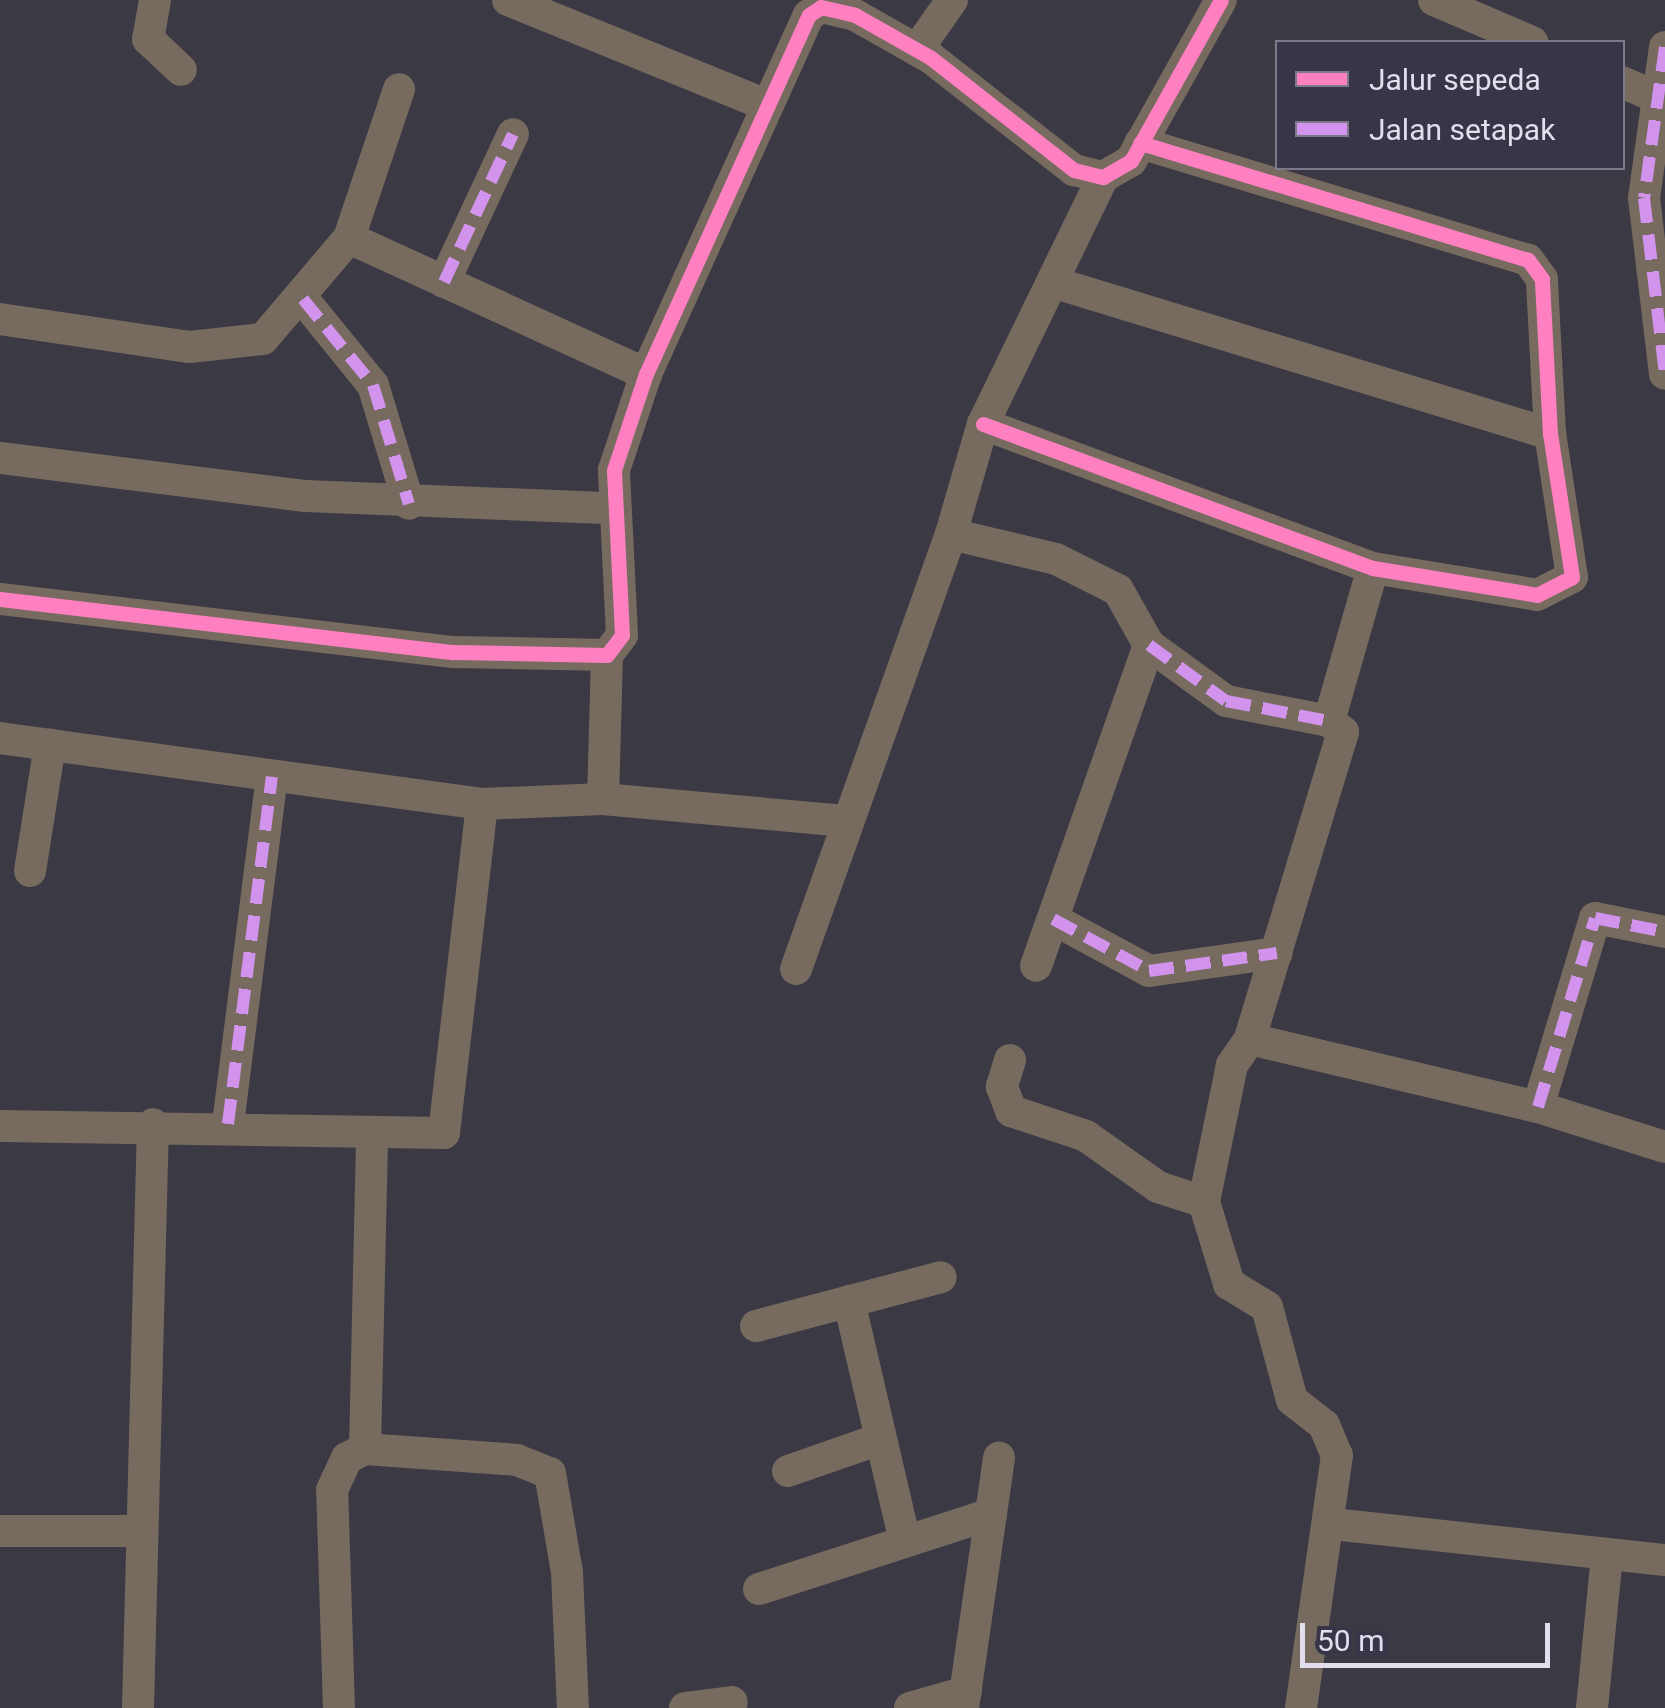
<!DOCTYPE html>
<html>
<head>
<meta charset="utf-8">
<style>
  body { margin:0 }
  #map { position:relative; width:1665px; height:1708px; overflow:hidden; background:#3b3944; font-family:Roboto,sans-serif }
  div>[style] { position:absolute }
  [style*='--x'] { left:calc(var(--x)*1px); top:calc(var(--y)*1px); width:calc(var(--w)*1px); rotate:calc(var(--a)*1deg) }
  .minor>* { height:32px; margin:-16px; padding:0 16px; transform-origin:16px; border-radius:16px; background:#776b5f }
  .quiet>* { height:12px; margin-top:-6px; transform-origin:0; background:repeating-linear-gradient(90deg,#d193ec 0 25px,transparent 0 37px) }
  .cycleway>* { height:15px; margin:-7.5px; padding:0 7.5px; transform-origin:7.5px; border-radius:7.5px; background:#ff80c0 }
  span { translate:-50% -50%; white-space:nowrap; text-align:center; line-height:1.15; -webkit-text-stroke:10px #383548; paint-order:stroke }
  .legend { position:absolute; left:1275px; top:40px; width:350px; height:130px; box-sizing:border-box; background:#383548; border:2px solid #7c798a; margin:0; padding:12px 18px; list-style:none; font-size:30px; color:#e1dfec }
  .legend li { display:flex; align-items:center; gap:20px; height:50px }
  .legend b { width:50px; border:2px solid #7c798a }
  .scale { position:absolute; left:1300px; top:1623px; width:250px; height:45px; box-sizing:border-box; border:5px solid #e1dfec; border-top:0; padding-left:12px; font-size:30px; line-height:35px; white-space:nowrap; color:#e1dfec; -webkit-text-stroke:8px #383548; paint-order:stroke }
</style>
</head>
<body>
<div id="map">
  <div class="minor">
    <div style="--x:155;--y:0;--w:40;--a:100"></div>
    <div style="--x:148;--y:39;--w:45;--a:43.2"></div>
    <div style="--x:508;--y:0;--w:276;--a:22.1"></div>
    <div style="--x:1434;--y:0;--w:107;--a:23.2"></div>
    <div style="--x:1665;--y:47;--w:152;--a:97.9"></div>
    <div style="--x:1644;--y:198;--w:177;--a:83.2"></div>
    <div style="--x:917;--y:50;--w:61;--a:-55"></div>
    <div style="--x:1622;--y:82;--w:35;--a:24"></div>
    <div style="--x:349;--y:238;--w:327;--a:24.6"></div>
    <div style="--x:444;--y:282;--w:163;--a:-65"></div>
    <div style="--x:1052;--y:282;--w:521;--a:16.97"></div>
    <div style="--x:303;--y:299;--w:111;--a:50.9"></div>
    <div style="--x:373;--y:385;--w:124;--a:73.2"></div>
    <div style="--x:0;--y:319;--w:192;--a:8.4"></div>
    <div style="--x:190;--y:347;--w:73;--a:-6.3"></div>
    <div style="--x:263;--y:339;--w:133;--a:-49.6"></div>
    <div style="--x:349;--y:238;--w:157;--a:-71.4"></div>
    <div style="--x:983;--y:424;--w:416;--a:20.3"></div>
    <div style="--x:1373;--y:568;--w:166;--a:9.3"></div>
    <div style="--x:1537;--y:595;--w:39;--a:-27"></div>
    <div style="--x:1572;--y:577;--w:145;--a:-98.7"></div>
    <div style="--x:1550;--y:434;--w:155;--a:-93"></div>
    <div style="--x:1542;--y:279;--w:24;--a:-126"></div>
    <div style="--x:1528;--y:260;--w:405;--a:-163.2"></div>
    <div style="--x:0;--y:458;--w:308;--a:7.1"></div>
    <div style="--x:306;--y:496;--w:305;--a:2.3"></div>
    <div style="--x:951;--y:534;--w:115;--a:-73.8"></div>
    <div style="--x:983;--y:424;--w:275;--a:-64.1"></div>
    <div style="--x:0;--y:599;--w:456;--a:6.7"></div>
    <div style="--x:453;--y:652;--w:154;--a:1.1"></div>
    <div style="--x:607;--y:655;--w:25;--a:-53"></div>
    <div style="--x:622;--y:635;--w:165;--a:-92.8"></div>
    <div style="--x:614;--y:470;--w:101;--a:-71.6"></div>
    <div style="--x:646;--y:374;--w:394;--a:-65.6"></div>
    <div style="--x:809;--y:15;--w:14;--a:-34"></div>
    <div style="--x:821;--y:7;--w:35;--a:13"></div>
    <div style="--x:855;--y:15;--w:87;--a:29.5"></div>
    <div style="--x:931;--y:58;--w:182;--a:38.1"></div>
    <div style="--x:1074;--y:170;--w:30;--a:14"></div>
    <div style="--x:1103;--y:177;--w:32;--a:-30"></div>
    <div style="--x:1131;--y:161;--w:184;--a:-60.8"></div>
    <div style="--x:1149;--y:645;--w:95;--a:36"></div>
    <div style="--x:1226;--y:701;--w:105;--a:11"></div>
    <div style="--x:1329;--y:721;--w:18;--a:38"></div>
    <div style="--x:1343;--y:732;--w:321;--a:106.9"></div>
    <div style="--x:1250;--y:1039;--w:32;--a:125"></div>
    <div style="--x:1232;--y:1065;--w:140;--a:101.6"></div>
    <div style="--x:1204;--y:1202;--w:86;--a:73"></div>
    <div style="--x:1229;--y:1284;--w:44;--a:31.2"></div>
    <div style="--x:1267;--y:1307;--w:96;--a:75"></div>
    <div style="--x:1292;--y:1400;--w:41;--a:38"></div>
    <div style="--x:1324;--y:1425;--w:33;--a:67"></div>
    <div style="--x:1337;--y:1455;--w:256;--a:98.1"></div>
    <div style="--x:1329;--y:721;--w:159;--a:-74"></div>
    <div style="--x:0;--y:738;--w:486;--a:7.8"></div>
    <div style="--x:482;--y:804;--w:121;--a:-2.4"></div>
    <div style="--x:603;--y:799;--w:243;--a:5.2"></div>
    <div style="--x:603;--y:799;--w:144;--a:-88.4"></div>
    <div style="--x:30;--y:871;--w:128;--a:-81"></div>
    <div style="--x:1053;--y:919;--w:109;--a:28.4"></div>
    <div style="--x:1149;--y:971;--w:129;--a:-8"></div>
    <div style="--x:796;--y:969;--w:462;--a:-70.4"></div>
    <div style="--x:951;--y:534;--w:108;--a:13.4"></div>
    <div style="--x:1056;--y:559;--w:69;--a:26.6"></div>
    <div style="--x:1118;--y:590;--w:63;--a:60.6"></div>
    <div style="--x:1149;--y:645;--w:340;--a:109.4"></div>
    <div style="--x:1250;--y:1039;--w:296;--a:13.3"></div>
    <div style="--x:1538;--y:1107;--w:133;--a:17.5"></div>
    <div style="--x:1010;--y:1060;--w:28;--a:107"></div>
    <div style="--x:1002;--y:1087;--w:26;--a:69"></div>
    <div style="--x:1011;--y:1111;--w:79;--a:18.4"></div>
    <div style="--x:1086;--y:1136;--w:88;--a:35.3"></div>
    <div style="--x:1158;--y:1187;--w:48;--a:18.1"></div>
    <div style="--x:1538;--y:1107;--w:197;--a:-73.2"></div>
    <div style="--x:1595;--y:918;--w:71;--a:11.3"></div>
    <div style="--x:228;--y:1124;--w:350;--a:-82.8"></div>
    <div style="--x:0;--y:1126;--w:444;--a:0.9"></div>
    <div style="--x:444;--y:1133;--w:331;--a:-83.4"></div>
    <div style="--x:849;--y:1301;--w:246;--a:76.9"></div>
    <div style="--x:756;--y:1326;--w:191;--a:-14.8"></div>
    <div style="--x:365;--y:1449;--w:315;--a:-88.7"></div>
    <div style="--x:788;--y:1471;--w:97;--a:-19.2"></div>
    <div style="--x:1333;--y:1524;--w:334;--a:6.2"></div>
    <div style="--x:0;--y:1531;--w:142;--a:0"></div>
    <div style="--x:759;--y:1589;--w:244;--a:-17.9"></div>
    <div style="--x:138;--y:1708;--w:584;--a:-88.53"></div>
    <div style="--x:339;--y:1708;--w:218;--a:-91.8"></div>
    <div style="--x:332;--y:1490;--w:35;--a:-65"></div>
    <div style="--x:347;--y:1458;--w:20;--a:-27"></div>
    <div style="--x:365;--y:1449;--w:152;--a:4.1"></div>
    <div style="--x:517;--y:1460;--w:35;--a:22"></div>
    <div style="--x:550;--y:1473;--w:100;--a:80.3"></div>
    <div style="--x:567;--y:1572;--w:136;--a:87.5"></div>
    <div style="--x:685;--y:1708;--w:47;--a:-7.3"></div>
    <div style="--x:910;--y:1708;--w:58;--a:-15.9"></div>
    <div style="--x:963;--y:1708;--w:253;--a:-81.8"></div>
    <div style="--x:1592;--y:1708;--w:154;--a:-84.4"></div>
  </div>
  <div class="quiet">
    <div style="--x:1665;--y:47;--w:152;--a:97.9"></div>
    <div style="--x:1644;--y:198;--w:177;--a:83.2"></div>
    <div style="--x:444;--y:282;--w:163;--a:-65"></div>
    <div style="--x:303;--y:299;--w:111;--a:50.9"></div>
    <div style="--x:373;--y:385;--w:124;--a:73.2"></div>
    <div style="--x:1149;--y:645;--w:95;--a:36"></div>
    <div style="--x:1226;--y:701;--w:105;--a:11"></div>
    <div style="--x:1053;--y:919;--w:109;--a:28.4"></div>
    <div style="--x:1149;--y:971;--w:129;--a:-8"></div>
    <div style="--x:1538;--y:1107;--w:197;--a:-73.2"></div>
    <div style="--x:1595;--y:918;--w:71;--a:11.3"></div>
    <div style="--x:228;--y:1124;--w:350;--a:-82.8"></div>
  </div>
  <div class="cycleway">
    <div style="--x:983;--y:424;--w:416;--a:20.3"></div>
    <div style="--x:1373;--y:568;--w:166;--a:9.3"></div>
    <div style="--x:1537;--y:595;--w:39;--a:-27"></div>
    <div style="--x:1572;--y:577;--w:145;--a:-98.7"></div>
    <div style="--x:1550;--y:434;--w:155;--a:-93"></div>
    <div style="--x:1542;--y:279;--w:24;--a:-126"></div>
    <div style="--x:1528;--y:260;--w:405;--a:-163.2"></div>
    <div style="--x:0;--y:599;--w:456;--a:6.7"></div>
    <div style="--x:453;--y:652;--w:154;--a:1.1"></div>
    <div style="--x:607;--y:655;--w:25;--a:-53"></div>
    <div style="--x:622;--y:635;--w:165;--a:-92.8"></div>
    <div style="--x:614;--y:470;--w:101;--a:-71.6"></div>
    <div style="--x:646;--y:374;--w:394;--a:-65.6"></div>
    <div style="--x:809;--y:15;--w:14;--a:-34"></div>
    <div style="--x:821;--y:7;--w:35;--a:13"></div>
    <div style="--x:855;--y:15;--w:87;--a:29.5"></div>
    <div style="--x:931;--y:58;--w:182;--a:38.1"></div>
    <div style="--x:1074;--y:170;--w:30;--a:14"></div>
    <div style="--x:1103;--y:177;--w:32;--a:-30"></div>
    <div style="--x:1131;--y:161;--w:184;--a:-60.8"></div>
  </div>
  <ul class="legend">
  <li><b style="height:12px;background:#ff80c0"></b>Jalur sepeda</li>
  <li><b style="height:12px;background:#d193ec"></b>Jalan setapak</li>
  </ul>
  <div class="scale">50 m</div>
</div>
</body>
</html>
